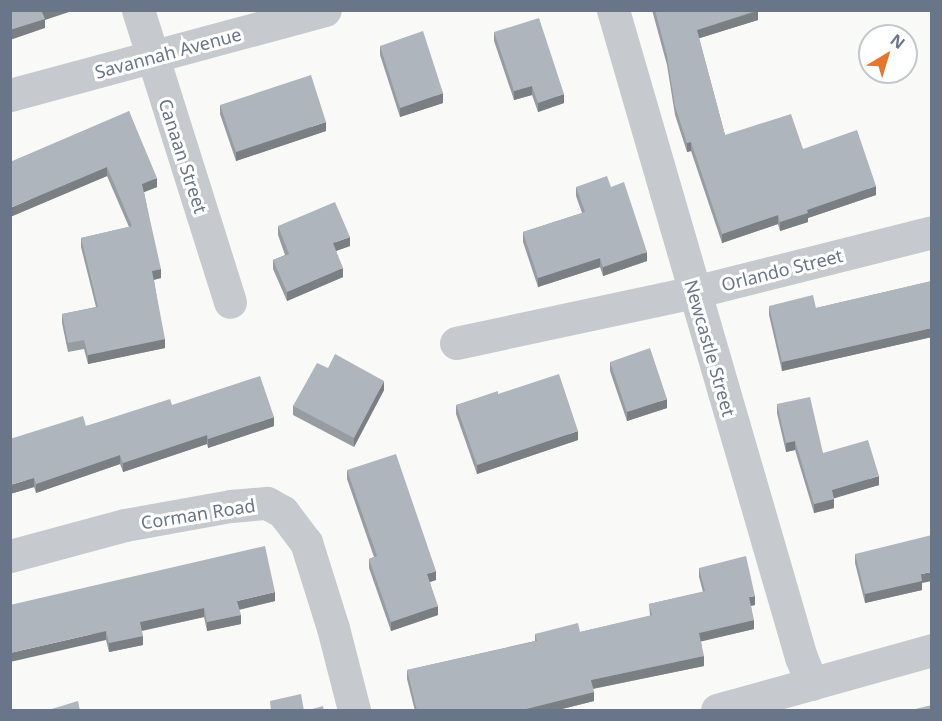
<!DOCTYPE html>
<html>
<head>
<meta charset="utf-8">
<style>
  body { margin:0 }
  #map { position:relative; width:942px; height:721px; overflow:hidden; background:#f9faf8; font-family:"Noto Sans",sans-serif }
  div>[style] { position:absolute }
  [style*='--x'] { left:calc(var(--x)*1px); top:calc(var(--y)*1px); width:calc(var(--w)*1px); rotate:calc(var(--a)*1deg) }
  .street>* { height:33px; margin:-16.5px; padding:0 16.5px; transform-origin:16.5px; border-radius:16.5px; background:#c6c9cd }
  .wall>* { inset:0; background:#969ca2 }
  .shaded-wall>* { inset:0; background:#7a7f84 }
  .building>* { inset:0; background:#aeb5bc }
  span { translate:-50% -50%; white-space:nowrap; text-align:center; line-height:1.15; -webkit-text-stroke:6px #fff; paint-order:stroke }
  .street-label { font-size:18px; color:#697588 }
  .frame { position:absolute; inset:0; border:12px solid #697588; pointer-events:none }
  .north { position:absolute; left:858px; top:24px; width:60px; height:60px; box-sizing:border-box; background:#fff; border:2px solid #c3c8cf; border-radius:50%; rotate:38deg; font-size:16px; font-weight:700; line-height:24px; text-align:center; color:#697588 }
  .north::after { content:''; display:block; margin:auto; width:21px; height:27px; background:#e3772f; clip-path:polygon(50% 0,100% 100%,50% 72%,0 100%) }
</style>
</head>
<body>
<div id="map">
  <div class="street">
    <div style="--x:138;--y:10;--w:306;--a:72.5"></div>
    <div style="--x:613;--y:10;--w:674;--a:73.8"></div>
    <div style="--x:801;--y:657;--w:29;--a:68"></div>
    <div style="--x:10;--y:95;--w:326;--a:-15.1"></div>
    <div style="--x:456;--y:343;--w:243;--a:-12.1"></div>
    <div style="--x:694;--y:292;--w:245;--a:-14.1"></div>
    <div style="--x:10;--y:556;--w:119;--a:-15.1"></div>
    <div style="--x:125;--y:525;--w:108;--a:-10.2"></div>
    <div style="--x:231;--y:506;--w:36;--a:-5"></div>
    <div style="--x:267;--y:503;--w:18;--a:29"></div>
    <div style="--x:283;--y:512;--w:38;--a:53"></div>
    <div style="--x:306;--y:542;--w:90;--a:72.6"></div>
    <div style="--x:333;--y:628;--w:85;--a:75.6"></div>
    <div style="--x:717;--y:710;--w:223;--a:-15.6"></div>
  </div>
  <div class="wall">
    <div style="clip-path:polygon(652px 10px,758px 10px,758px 20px,699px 38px,725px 135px,803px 149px,876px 195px,808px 218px,808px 222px,780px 231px,778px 224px,722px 243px,691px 151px,687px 152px,675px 115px,667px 65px)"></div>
    <div style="clip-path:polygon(494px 32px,564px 103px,538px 112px,532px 95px,514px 100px,494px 41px)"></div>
    <div style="clip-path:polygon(380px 46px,443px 103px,400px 117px,380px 55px)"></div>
    <div style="clip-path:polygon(220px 105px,326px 131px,236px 161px,220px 114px)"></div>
    <div style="clip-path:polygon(129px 111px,157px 187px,144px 192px,161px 278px,154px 280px,165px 348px,88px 364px,84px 349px,68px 352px,62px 323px,62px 314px,96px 307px,81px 247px,81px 238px,129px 227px,107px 176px,10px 217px)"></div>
    <div style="clip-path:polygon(576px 187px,611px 187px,647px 261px,603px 276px,600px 267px,538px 287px,523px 242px,523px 232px,582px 213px,576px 196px)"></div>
    <div style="clip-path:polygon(278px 226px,350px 246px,336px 251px,343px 277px,287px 301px,273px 269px,273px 260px,285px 255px,278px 235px)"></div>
    <div style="clip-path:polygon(932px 281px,932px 337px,782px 371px,769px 315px,769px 306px,816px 308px)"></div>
    <div style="clip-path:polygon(610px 362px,667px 408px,627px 421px,610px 371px)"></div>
    <div style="clip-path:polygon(328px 368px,384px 390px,354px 447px,293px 415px,293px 406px)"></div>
    <div style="clip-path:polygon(498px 394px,578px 440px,477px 474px,456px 414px,456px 405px)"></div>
    <div style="clip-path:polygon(777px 404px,823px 453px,879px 485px,833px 498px,834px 508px,814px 513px,795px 450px,786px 452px,777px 413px)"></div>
    <div style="clip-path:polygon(172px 405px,274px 426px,208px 448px,207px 444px,123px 472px,120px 464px,36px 493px,34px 487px,10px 494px,86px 426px)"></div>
    <div style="clip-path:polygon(347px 470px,436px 580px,430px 582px,438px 615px,391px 631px,369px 568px,369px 559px,374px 557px,347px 479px)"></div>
    <div style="clip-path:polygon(855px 554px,922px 583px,922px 590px,865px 603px,855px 563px)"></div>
    <div style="clip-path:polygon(699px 568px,755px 605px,751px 606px,754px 629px,701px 641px,704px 666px,593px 689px,594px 701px,554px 711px,415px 711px,407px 679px,407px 670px,535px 641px,535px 634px,580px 632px,650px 616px,649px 604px,703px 592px,699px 577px)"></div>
    <div style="clip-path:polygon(275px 601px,239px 610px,241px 624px,207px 631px,204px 617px,142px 631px,143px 645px,109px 652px,106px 640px,10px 605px)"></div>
  </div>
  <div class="shaded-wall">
    <div style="clip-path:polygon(47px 10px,75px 10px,45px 20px,45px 28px,10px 40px,10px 30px,42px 12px)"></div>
    <div style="clip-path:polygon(758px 11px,758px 20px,697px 39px,697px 30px)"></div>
    <div style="clip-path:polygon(532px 86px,532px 95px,514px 100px,514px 91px)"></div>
    <div style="clip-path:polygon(443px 93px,443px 103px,400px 117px,400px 108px)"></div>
    <div style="clip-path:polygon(564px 94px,564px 103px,538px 112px,538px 103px)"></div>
    <div style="clip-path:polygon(326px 122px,326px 131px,236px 161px,236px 152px)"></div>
    <div style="clip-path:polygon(691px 142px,691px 151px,687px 152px,687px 143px)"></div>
    <div style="clip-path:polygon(107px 167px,107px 176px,10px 217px,10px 208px)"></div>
    <div style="clip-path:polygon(157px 178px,157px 187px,142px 193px,142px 184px)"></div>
    <div style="clip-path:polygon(876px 186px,876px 195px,808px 218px,808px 222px,780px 231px,780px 222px,807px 210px)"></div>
    <div style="clip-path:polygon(778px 215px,778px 224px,722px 243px,722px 234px)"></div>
    <div style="clip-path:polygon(350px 237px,350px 246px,333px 252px,333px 243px)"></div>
    <div style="clip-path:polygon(647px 252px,647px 261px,603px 276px,603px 267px)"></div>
    <div style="clip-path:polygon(600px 258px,600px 267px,538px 287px,538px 278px)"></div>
    <div style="clip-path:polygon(343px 268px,343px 277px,287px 301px,287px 292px)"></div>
    <div style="clip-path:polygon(161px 269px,161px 278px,152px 280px,152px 271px)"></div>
    <div style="clip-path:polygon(932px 328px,932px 337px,782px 371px,782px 362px)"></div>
    <div style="clip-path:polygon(165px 339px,165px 348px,88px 364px,88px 355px)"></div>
    <div style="clip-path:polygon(384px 381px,384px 390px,354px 447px,354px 438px)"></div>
    <div style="clip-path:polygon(667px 399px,667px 408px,627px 421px,627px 412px)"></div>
    <div style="clip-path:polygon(274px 417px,274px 426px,208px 448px,208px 439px)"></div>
    <div style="clip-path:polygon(578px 431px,578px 440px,477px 474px,477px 465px)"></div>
    <div style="clip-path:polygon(207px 435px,207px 444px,123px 472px,123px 463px)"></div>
    <div style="clip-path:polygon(795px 441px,795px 450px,786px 452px,786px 443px)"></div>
    <div style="clip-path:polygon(120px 455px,120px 464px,36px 493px,36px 484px)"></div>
    <div style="clip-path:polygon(879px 476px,879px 485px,832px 499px,832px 490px)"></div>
    <div style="clip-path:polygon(34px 478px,34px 487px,10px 494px,10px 485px)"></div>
    <div style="clip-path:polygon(834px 499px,834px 508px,814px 513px,814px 504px)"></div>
    <div style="clip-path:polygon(436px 571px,436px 580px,427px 583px,427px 574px)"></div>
    <div style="clip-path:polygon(932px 572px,932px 581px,922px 583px,922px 590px,865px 603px,865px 594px,921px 574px)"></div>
    <div style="clip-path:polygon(275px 592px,275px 601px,237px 610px,237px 601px)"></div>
    <div style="clip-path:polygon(755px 596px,755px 605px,749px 606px,749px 597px)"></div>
    <div style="clip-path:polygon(438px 606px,438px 615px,391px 631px,391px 622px)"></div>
    <div style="clip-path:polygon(204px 608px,204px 617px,140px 631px,140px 622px)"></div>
    <div style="clip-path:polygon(241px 615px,241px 624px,207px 631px,207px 622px)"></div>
    <div style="clip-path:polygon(754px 620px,754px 629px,699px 642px,699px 633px)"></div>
    <div style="clip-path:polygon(106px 631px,106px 640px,10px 662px,10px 653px)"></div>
    <div style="clip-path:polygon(143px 636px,143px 645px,109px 652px,109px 643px)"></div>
    <div style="clip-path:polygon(704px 656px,704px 666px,591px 689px,591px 680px)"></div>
    <div style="clip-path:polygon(594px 692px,594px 701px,554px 711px,518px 711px)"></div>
  </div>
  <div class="building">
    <div style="clip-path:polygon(10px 10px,47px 10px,42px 12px,45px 19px,10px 30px)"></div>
    <div style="clip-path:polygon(655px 10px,758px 10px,697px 30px,725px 135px,791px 114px,803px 149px,857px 130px,876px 186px,807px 210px,808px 213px,780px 222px,778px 215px,722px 234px,691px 142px,687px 143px,675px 106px,667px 56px)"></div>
    <div style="clip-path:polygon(539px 18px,564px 94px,538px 103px,532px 86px,514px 91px,494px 32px)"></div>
    <div style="clip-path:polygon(423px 31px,443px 93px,400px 108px,380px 46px)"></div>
    <div style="clip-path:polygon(311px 75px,326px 122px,236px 152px,220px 105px)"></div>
    <div style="clip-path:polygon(129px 111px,157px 178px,142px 184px,161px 269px,152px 271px,165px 339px,88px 355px,84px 340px,68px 343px,62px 314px,98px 307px,81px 238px,132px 226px,107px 167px,10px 208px,10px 162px)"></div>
    <div style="clip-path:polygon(607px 176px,611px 187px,624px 182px,647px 252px,603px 267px,600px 258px,538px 278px,523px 232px,585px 212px,576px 187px)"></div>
    <div style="clip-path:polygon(335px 202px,350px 237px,333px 243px,343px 268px,287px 292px,273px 260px,289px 254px,278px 226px)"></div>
    <div style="clip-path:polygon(932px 281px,932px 328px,782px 362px,769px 306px,813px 295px,816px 308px)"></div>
    <div style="clip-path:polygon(650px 348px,667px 399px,627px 412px,610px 362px)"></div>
    <div style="clip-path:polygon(335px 354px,384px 381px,354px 438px,293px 406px,317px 363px,328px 368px)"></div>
    <div style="clip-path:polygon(559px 374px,578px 431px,477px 465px,456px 405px,498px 391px,498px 394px)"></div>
    <div style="clip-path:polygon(260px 376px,274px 417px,208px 439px,207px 435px,123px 463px,120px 455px,36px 484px,34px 478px,10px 485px,10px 439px,83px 416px,86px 426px,170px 399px,172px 405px)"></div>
    <div style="clip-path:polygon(810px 397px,823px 453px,868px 440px,879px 476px,832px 490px,834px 499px,814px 504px,795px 441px,786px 443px,777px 404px)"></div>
    <div style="clip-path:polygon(396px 454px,436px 571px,427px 574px,438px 606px,391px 622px,369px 559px,377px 556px,347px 470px)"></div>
    <div style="clip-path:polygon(932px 535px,932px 572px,921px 574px,922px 581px,865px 594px,855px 554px)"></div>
    <div style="clip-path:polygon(265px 546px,275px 592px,237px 601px,241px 615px,207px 622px,204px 608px,140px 622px,143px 636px,109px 643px,106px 631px,10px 653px,10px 605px)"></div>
    <div style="clip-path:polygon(746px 556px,755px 596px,749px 597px,754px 620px,699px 633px,704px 656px,591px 680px,594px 692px,518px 711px,417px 711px,407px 670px,537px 641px,535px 634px,578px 623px,580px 632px,652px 615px,649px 604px,705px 591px,699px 568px)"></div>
    <div style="clip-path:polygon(301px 694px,304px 711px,271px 711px,270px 701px)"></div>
    <div style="clip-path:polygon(78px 701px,80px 711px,45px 711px)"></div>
    <div style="clip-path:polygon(932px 705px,932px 711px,907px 711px)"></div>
    <div style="clip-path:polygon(323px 706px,324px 711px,305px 711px)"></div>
  </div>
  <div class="street-label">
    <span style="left:168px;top:53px;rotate:-15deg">Savannah Avenue</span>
    <span style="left:183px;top:156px;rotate:72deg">Canaan Street</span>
    <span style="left:782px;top:270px;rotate:-14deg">Orlando Street</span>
    <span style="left:710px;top:348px;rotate:74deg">Newcastle Street</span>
    <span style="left:198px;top:514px;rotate:-9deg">Corman Road</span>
  </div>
  <div class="frame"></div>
  <div class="north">N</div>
</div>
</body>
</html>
